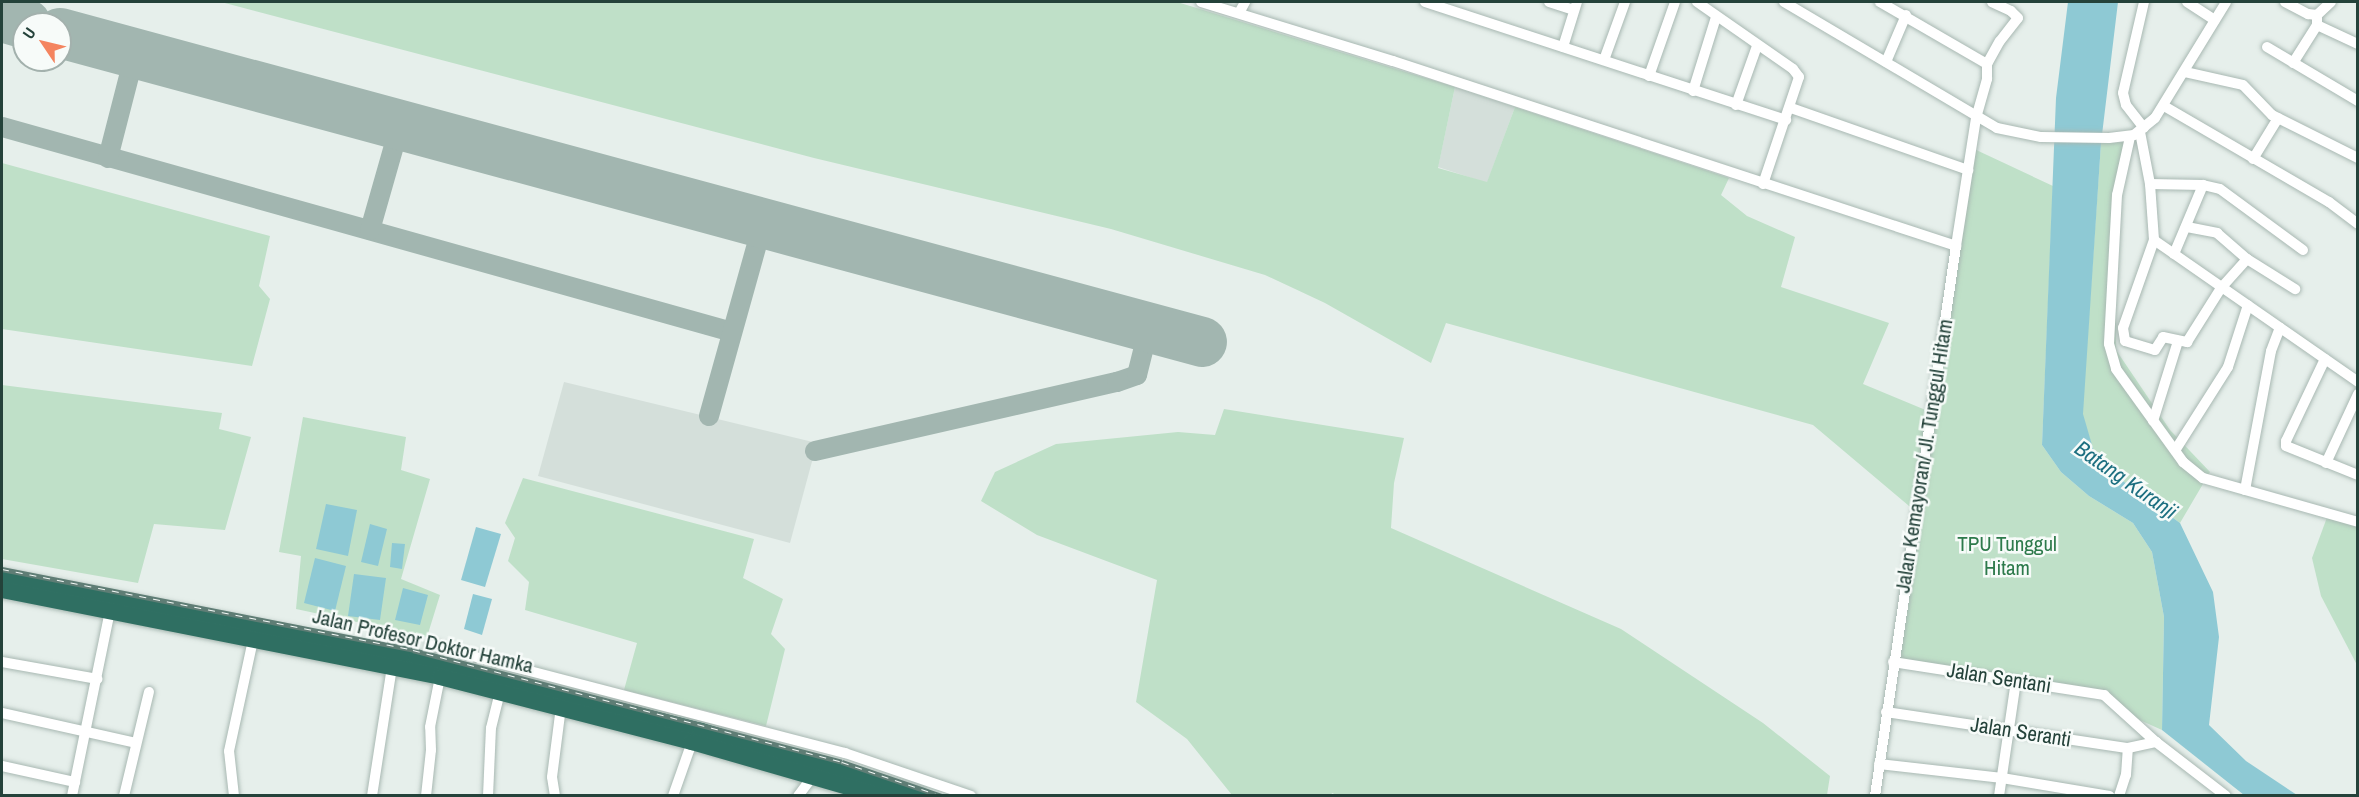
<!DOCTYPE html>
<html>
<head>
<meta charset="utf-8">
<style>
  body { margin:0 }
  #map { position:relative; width:2359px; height:797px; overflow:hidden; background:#e6efeb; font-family:"Archivo Narrow",sans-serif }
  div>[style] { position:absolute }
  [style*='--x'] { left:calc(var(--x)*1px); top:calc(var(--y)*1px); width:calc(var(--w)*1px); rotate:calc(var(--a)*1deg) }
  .built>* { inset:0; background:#d4dfda }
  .green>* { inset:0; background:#bfe0c8 }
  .water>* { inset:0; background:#8ec9d4 }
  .taxiway>* { height:20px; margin:-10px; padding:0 10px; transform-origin:10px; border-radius:10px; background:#a2b6b0 }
  .runway>* { height:50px; margin:-25px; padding:0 25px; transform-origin:25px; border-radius:25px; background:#a2b6b0 }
  .roads { filter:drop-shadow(0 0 2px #a8b8b2) drop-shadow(0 0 2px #a8b8b2) }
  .minor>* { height:10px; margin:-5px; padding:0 5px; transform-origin:5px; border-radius:5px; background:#fff }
  .highway>* { height:16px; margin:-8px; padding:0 8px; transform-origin:8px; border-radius:8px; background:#2f6f62 }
  .rail>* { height:4.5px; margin-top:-2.25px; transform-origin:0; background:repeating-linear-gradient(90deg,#f7fbf9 0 7px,#5f7d75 0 14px); box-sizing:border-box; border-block:2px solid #5f7d75 }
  span { translate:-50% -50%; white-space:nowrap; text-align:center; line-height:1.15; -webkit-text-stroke:5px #f7fbf9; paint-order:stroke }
  .street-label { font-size:21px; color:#24423a }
  .park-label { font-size:21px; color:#2d7a4b }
  .water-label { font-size:22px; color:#1c6f80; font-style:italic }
  .frame { position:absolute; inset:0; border:3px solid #24423a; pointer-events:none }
  .north { position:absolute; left:12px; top:12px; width:60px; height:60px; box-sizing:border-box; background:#f7fbf9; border:2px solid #a3b1ad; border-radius:50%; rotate:305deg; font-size:16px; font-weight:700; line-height:24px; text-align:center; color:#24423a }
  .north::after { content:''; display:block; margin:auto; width:21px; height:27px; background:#f4845f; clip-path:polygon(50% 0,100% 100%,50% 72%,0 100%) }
</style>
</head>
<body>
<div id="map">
  <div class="built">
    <div style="clip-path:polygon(1455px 87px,1515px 107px,1487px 183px,1438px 167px)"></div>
    <div style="clip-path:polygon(564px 382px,817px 443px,790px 543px,538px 476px)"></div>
  </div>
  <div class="green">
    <div style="clip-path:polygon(221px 2px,1177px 2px,1455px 87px,1438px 168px,1487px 182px,1515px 107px,1729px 178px,1721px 195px,1747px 216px,1795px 237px,1781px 287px,1889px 323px,1863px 384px,1928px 411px,1972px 148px,2053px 186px,2042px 445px,2061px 472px,2089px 496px,2133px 523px,2152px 552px,2164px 617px,2162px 730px,2133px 717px,2101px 690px,1894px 662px,1915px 511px,1813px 425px,1446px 323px,1431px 363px,1325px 303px,1265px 275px,1111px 229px,814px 158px)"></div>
    <div style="clip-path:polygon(2126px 142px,2116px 242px,2116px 350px,2170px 430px,2210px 472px,2180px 523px,2097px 462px,2082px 414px,2101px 143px)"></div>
    <div style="clip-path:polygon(2px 163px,270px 236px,259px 286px,270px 299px,252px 366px,2px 329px)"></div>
    <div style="clip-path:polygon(2px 385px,222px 413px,219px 429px,251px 437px,225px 530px,154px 524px,138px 583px,2px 559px)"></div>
    <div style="clip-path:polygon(1224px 409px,1404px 438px,1394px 483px,1391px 528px,1621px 629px,1763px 723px,1830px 776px,1827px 795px,1339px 796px,1332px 793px,1331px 796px,1232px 795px,1187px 739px,1136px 702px,1157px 580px,1037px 535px,981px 501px,995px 472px,1056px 444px,1178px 432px,1215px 435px)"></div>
    <div style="clip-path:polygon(303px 417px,406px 437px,401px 470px,430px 479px,401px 579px,440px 595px,427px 637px,296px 609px,301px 556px,279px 552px)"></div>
    <div style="clip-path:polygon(523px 478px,754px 539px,743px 578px,783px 599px,771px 634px,785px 649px,766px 726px,624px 690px,637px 643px,525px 610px,529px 582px,508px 561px,515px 538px,505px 523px)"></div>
    <div style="clip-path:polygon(2329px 512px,2357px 522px,2357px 665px,2321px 596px,2312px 558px)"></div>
  </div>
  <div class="water">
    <div style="clip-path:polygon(2068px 2px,2118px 2px,2101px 143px,2083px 414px,2097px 462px,2180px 523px,2213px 592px,2219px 637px,2209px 725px,2246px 761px,2297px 795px,2244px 795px,2162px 730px,2164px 617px,2152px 552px,2133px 523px,2089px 496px,2061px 472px,2042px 445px,2056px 98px)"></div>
    <div style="clip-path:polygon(326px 504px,357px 510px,348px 556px,316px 549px)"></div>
    <div style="clip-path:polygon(370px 524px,387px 529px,378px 566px,361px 562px)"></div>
    <div style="clip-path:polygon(476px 527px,501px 534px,485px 587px,461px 580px)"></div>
    <div style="clip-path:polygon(392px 543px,405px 544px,402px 569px,390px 567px)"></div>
    <div style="clip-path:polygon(315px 558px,346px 566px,335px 611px,304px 603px)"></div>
    <div style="clip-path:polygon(354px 574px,386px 578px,380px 620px,348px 616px)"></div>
    <div style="clip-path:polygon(403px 588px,428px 595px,420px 625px,395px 620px)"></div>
    <div style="clip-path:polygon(473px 594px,492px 599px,482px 635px,464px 629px)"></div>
  </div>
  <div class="taxiway">
    <div style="--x:2;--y:127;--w:758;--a:15.69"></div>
    <div style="--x:108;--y:158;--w:108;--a:-75.6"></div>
    <div style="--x:370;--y:230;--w:109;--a:-74.1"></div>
    <div style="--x:709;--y:416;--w:200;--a:-74.4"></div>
    <div style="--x:815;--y:451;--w:310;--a:-12.9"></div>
    <div style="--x:1117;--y:382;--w:21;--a:-19"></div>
    <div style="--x:1137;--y:375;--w:49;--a:-76"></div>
  </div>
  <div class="runway">
    <div style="--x:2;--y:17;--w:25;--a:16"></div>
    <div style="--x:60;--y:33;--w:1183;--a:15.14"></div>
  </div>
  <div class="roads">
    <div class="minor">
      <div style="--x:1201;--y:2;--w:201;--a:17.1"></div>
      <div style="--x:1393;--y:61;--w:593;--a:18.19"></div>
      <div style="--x:1425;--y:2;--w:380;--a:18.1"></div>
      <div style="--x:1549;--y:2;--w:26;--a:18"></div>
      <div style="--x:1697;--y:2;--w:117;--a:34.9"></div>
      <div style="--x:1793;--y:69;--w:10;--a:53"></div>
      <div style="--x:1799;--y:77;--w:113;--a:108.6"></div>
      <div style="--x:1784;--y:2;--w:247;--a:30.6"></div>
      <div style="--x:1997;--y:128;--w:45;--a:11.6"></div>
      <div style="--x:2041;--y:137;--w:68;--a:0.8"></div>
      <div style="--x:2109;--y:138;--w:25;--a:-7"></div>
      <div style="--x:2134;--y:135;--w:27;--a:-39"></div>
      <div style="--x:2155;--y:118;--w:136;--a:-58.5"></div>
      <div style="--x:2144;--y:2;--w:93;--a:103"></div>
      <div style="--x:2123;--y:93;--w:12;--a:76"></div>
      <div style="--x:2126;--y:105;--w:29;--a:52"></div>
      <div style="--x:2187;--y:2;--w:33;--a:33"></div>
      <div style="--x:2285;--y:2;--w:26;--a:28"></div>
      <div style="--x:2308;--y:14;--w:9;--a:6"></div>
      <div style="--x:2317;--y:15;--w:19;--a:-43"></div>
      <div style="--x:1239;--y:13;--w:13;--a:-61"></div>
      <div style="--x:2317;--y:25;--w:45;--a:24.9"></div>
      <div style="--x:1563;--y:47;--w:47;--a:-72.7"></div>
      <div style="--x:2267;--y:47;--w:106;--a:30.7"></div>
      <div style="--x:1604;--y:60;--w:62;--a:-70.1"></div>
      <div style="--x:1886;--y:62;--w:51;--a:-66.9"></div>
      <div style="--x:2293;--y:63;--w:45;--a:-57.7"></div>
      <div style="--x:2317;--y:25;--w:10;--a:-90"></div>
      <div style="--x:1987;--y:64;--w:26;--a:-61"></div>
      <div style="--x:2000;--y:41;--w:29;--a:-52"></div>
      <div style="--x:2018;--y:18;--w:10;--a:-135"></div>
      <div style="--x:2011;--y:11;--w:21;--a:-155"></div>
      <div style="--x:2185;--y:72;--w:59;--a:12.6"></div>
      <div style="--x:2243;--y:85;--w:42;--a:46"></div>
      <div style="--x:2272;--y:115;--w:96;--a:26.6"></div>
      <div style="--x:1649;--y:76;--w:78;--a:-70.6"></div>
      <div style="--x:1693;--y:91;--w:77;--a:-72.7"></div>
      <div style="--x:1736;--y:105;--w:63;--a:-70.4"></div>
      <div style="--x:2164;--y:106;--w:191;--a:30.2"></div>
      <div style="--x:2329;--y:202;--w:36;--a:37"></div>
      <div style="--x:1791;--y:108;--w:188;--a:19.3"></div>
      <div style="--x:2140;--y:132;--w:53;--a:79.1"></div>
      <div style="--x:2150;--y:184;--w:56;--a:85.9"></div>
      <div style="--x:2154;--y:240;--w:93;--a:109.4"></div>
      <div style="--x:2123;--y:328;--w:13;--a:81"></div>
      <div style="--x:2125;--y:341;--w:31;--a:17"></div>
      <div style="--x:2155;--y:350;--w:15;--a:-58"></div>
      <div style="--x:2163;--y:337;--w:25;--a:12"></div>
      <div style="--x:2187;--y:342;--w:64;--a:-57.8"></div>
      <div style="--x:2221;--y:288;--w:39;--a:-48"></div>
      <div style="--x:2247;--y:259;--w:57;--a:32"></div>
      <div style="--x:2130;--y:137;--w:59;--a:102.6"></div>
      <div style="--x:2117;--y:195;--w:149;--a:93.1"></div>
      <div style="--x:2109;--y:344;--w:26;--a:74"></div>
      <div style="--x:2116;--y:369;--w:115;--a:54.2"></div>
      <div style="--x:2183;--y:462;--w:26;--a:39"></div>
      <div style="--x:2203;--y:478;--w:161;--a:15.8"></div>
      <div style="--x:2253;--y:159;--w:48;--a:-58.6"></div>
      <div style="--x:2150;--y:184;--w:53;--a:1.1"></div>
      <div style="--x:2203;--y:185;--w:17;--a:13"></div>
      <div style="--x:2220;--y:189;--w:103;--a:36.3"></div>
      <div style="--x:2187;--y:227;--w:31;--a:11"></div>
      <div style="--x:2217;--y:233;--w:40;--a:41"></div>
      <div style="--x:2154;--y:240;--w:249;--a:34.8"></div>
      <div style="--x:2174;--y:254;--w:75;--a:-67.2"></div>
      <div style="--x:2325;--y:359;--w:91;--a:115.4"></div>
      <div style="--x:2286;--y:441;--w:5;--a:90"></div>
      <div style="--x:2286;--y:446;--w:78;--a:21.9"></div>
      <div style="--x:2153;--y:421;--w:84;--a:-72.6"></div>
      <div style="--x:2176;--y:449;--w:97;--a:-57.6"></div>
      <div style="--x:2228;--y:367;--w:65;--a:-72.1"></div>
      <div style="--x:2326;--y:463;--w:76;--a:-65.1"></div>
      <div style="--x:2245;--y:490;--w:141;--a:-79.4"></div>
      <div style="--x:2271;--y:351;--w:25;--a:-69"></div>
      <div style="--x:430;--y:645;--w:429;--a:14.6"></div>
      <div style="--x:845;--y:753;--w:133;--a:18.8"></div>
      <div style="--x:2;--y:662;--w:97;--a:10.1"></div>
      <div style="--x:1893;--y:662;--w:214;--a:8.9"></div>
      <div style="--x:2104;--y:695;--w:70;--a:42.1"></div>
      <div style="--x:2156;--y:742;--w:88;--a:37.6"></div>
      <div style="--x:1886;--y:712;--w:245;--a:8.5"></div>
      <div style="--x:2128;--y:748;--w:29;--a:-12"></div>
      <div style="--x:2;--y:713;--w:137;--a:12.6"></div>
      <div style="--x:1879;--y:764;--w:124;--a:6.5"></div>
      <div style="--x:2002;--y:778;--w:109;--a:9.5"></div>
      <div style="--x:2;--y:766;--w:75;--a:12.4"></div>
      <div style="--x:72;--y:796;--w:189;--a:-78.4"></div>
      <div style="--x:124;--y:796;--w:107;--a:-76.5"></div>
      <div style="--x:234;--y:796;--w:45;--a:-96.3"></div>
      <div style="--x:229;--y:751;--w:114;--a:-77.8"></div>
      <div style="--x:372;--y:796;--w:131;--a:-81.2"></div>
      <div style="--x:426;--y:796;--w:46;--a:-83.8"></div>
      <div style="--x:431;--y:750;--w:23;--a:-92"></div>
      <div style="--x:430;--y:727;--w:51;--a:-78.7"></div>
      <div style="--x:488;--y:796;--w:68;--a:-87.5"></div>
      <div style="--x:491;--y:728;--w:37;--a:-76"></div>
      <div style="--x:555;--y:796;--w:19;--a:-99"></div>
      <div style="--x:552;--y:777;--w:71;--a:-82.7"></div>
      <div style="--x:673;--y:796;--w:57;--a:-70.6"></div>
      <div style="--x:798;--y:796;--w:25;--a:-53"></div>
      <div style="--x:1875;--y:796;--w:556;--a:-81.62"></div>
      <div style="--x:1956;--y:246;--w:130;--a:-81.1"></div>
      <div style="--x:1976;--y:118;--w:41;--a:-74.2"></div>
      <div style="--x:1987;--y:79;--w:15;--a:-90"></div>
      <div style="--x:1987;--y:64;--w:124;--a:-149.9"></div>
      <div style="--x:1999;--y:796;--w:116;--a:-81.6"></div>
      <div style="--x:2119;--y:796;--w:22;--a:-72"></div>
      <div style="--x:2126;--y:775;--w:27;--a:-86"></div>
    </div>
    <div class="highway">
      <div style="--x:2;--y:577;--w:422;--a:11.2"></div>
      <div style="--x:416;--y:659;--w:294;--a:14.2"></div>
      <div style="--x:701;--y:731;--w:228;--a:16.5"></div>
      <div style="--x:2;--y:590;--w:447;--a:11.2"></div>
      <div style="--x:440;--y:677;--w:260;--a:14.5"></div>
      <div style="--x:692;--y:742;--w:195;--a:16.1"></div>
    </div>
  </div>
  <div class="rail">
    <div style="--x:2;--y:569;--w:419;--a:11.1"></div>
    <div style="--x:413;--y:650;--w:443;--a:14.6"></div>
    <div style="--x:842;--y:762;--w:106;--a:18.8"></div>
  </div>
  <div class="street-label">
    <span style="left:1924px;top:456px;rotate:-81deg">Jalan Kemayoran/ Jl. Tunggul Hitam</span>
    <span style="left:423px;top:641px;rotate:13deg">Jalan Profesor Doktor Hamka</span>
    <span style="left:1999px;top:678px;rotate:9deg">Jalan Sentani</span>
    <span style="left:2021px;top:732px;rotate:9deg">Jalan Seranti</span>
  </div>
  <div class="park-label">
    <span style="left:2007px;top:556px">TPU Tunggul<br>Hitam</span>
  </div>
  <div class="water-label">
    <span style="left:2126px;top:480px;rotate:35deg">Batang Kuranji</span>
  </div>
  <div class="frame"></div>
  <div class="north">U</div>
</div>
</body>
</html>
